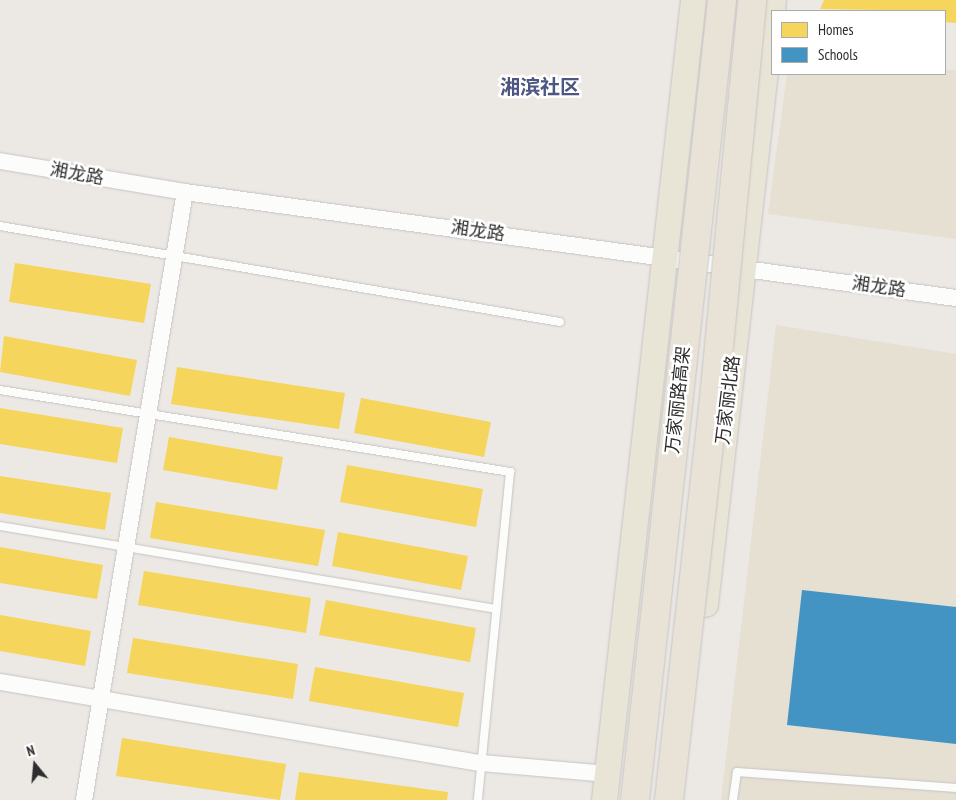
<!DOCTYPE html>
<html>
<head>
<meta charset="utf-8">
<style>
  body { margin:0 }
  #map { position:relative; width:956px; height:800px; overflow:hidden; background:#ece8e4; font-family:"PT Sans Narrow","Noto Sans SC",sans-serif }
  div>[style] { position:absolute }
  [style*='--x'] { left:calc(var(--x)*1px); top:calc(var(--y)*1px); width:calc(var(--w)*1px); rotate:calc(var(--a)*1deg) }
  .education>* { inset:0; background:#e6e0d3 }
  .homes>* { inset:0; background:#f6d55c }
  .schools>* { inset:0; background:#4393c3 }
  .roads { filter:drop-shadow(0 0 1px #c5c4c5) drop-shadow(0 0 1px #c5c4c5) }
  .service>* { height:8px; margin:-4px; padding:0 4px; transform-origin:4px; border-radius:4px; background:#fcfcfb }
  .minor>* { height:16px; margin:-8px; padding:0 8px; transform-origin:8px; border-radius:8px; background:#fcfcfb }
  .primary>* { height:25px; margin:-12.5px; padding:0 12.5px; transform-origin:12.5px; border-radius:12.5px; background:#e8e4d6 }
  .bridges { filter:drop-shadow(0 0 1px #c6c5c4) drop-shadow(0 0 1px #c6c5c4) }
  .trunk-bridge>* { height:28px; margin:-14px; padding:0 14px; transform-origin:14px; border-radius:14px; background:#e9e2d6 }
  span { translate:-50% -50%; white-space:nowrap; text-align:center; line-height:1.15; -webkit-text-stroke:5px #fff; paint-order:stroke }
  .street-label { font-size:18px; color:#2e2e2e }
  .quarter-label { font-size:20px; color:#4d5680; font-weight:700 }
  .legend { position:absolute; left:771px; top:10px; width:175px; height:65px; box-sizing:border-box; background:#fff; border:1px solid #ababab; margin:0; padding:6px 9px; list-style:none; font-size:15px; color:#2e2e2e }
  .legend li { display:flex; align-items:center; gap:10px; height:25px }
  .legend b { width:25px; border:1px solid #ababab }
  .north { position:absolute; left:10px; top:740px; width:50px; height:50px; -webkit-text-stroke:4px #fff; paint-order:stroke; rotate:343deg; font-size:14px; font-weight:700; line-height:20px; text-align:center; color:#2e2e2e }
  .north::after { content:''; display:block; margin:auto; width:18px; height:22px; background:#2e2e2e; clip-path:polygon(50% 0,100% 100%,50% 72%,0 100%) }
</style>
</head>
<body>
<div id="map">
  <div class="education">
    <div style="clip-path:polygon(945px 70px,956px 70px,956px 239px,768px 214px,787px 74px,945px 74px)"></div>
    <div style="clip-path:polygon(776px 325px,956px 354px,956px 800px,721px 800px)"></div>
  </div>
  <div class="homes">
    <div style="clip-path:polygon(824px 0,956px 0,956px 23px,945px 22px,945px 11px,820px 9px)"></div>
    <div style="clip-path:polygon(15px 263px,151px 284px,144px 323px,9px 302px)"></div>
    <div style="clip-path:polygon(4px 336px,137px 360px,130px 396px,0 372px)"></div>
    <div style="clip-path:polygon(177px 367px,345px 393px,339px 429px,171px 404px)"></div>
    <div style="clip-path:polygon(361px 398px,491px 422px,484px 457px,354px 433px)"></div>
    <div style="clip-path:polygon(0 408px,123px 428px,117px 463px,0 444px)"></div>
    <div style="clip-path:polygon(169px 437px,283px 457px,277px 490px,163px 470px)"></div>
    <div style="clip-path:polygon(347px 465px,483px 489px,476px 527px,340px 502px)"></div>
    <div style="clip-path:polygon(0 476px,111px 493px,105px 530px,0 513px)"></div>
    <div style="clip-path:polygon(156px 502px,325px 530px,318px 566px,150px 538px)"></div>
    <div style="clip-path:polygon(338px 532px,468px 556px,461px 590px,332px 566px)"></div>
    <div style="clip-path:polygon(0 547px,103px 565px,97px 599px,0 583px)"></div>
    <div style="clip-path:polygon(144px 571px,311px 598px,306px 633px,138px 605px)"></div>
    <div style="clip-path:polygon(326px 600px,476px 628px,470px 662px,319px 635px)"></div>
    <div style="clip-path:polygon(0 615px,91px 631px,85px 666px,0 651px)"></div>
    <div style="clip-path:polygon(133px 638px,298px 664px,293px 699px,127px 673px)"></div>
    <div style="clip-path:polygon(315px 667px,464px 693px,458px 727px,309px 701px)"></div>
    <div style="clip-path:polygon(122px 738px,286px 764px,280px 800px,116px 776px)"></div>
    <div style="clip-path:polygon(299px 772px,448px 792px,447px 800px,295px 800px)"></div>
  </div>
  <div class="schools">
    <div style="clip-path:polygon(802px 590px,956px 607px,956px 744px,787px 725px)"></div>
  </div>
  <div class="roads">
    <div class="service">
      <div style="--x:0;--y:226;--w:568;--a:9.73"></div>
      <div style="--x:0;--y:390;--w:517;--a:9.13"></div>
      <div style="--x:510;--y:472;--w:330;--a:95.6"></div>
      <div style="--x:0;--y:526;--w:503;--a:9.5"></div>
      <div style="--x:733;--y:800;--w:28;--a:-82"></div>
      <div style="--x:737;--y:772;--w:220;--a:4.2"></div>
    </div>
    <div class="minor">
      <div style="--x:0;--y:161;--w:188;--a:9.5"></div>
      <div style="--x:185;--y:192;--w:778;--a:7.83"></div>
      <div style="--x:0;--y:682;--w:488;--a:9.6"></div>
      <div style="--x:481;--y:763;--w:125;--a:5"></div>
      <div style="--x:84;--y:800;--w:616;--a:-80.57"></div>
    </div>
    <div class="primary">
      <div style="--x:705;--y:604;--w:608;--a:-83.58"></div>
      <div style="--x:604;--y:800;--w:805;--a:-83.65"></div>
    </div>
  </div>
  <div class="bridges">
    <div class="trunk-bridge">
      <div style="--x:635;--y:800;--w:805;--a:-83.79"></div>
      <div style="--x:669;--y:800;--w:405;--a:-83.6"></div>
      <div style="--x:714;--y:398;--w:400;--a:-84.5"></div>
    </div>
  </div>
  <div class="street-label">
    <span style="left:77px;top:174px;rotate:10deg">湘龙路</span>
    <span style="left:478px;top:231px;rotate:8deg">湘龙路</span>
    <span style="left:879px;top:287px;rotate:8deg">湘龙路</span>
    <span style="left:678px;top:400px;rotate:-84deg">万家丽路高架</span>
    <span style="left:728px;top:400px;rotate:-83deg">万家丽北路</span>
  </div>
  <div class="quarter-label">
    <span style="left:540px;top:87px">湘滨社区</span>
  </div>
  <ul class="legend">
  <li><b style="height:14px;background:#f6d55c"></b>Homes</li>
  <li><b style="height:14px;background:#4393c3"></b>Schools</li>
  </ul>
  <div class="north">N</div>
</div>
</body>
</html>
